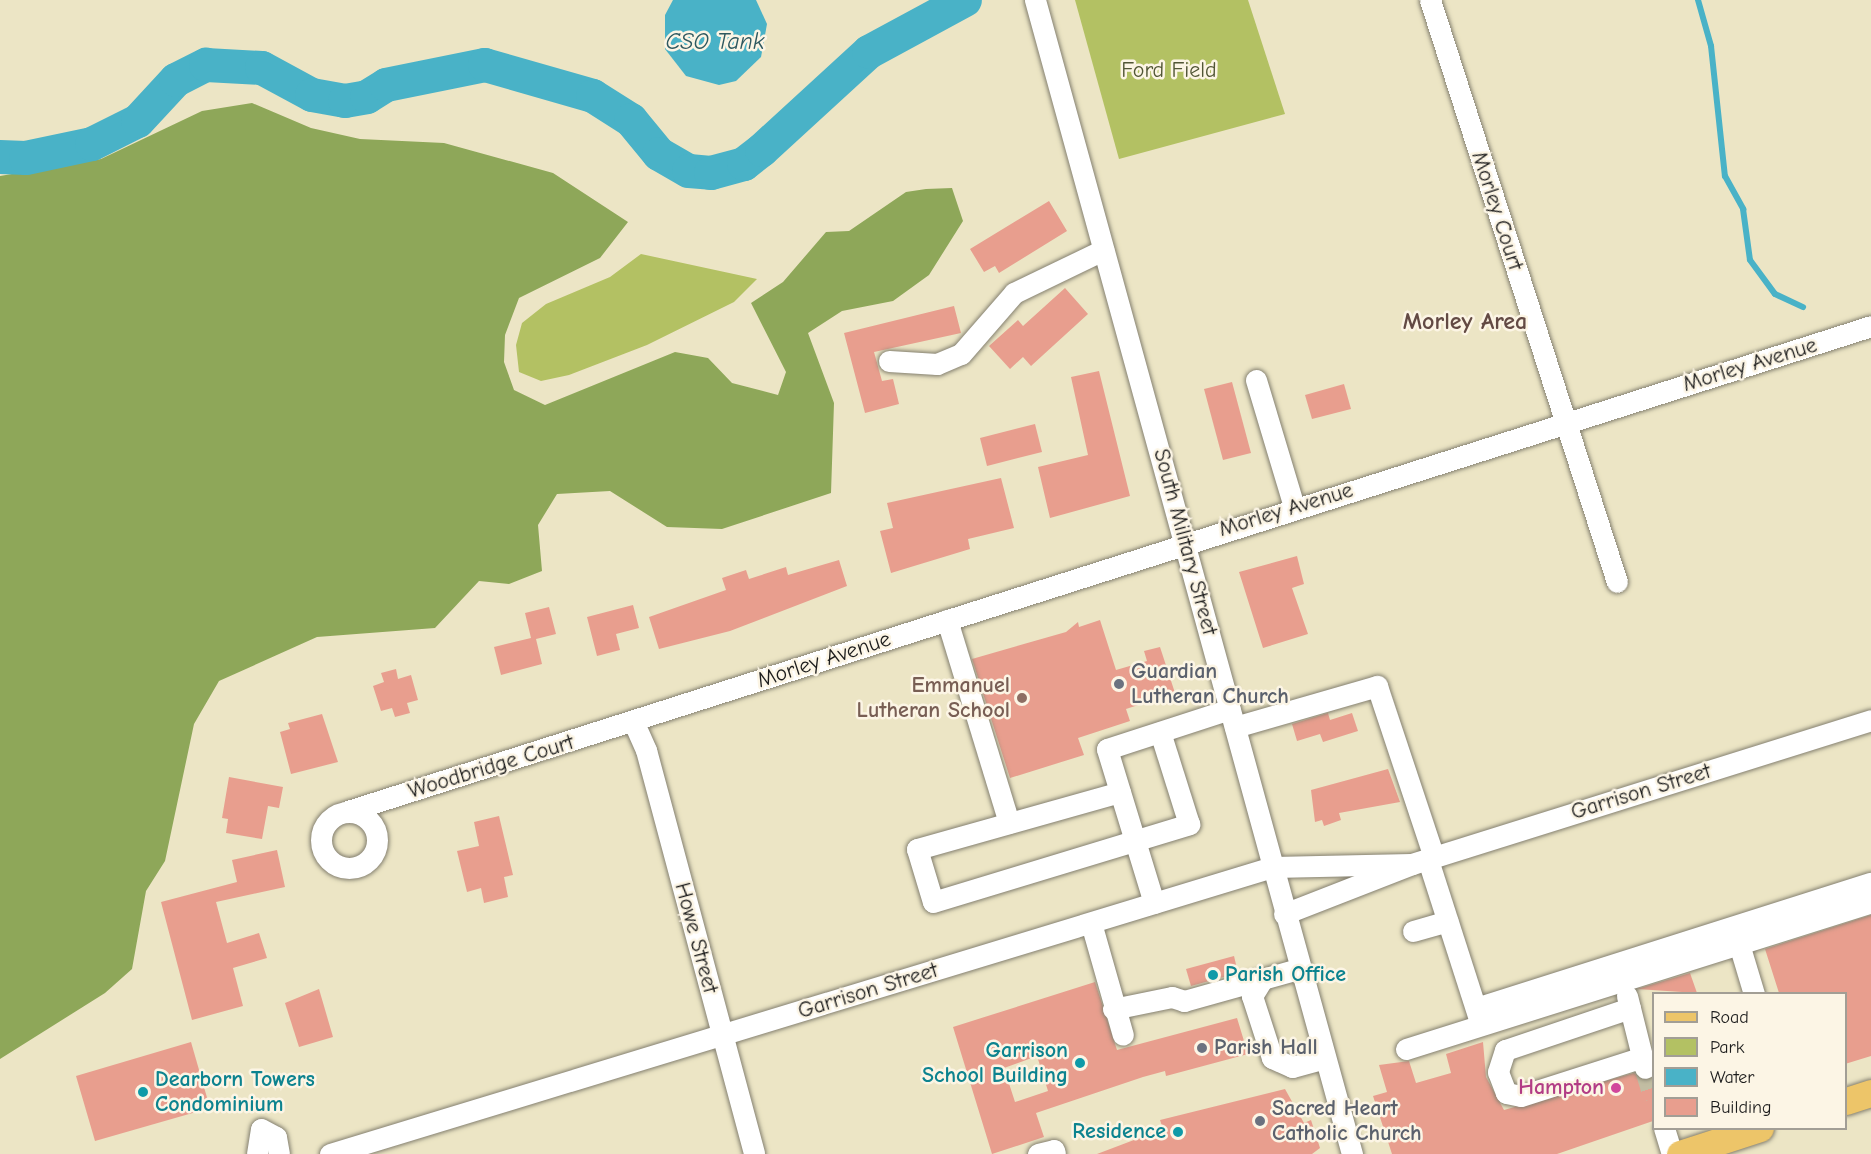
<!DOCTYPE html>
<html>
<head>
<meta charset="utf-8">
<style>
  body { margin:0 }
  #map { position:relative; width:1871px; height:1154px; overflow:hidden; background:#ece5c5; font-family:"Comic Neue",sans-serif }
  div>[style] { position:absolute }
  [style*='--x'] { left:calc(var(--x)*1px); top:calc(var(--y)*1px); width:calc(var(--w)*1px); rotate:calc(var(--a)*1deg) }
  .green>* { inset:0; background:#b3c163 }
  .forest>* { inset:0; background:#8ea759 }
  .water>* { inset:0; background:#49b2c7 }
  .stream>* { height:6px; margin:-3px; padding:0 3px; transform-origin:3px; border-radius:3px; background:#49b2c7 }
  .river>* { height:34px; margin:-17px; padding:0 17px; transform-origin:17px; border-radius:17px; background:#49b2c7 }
  .building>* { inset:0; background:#e89e8e }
  .minor-tunnel>* { height:21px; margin-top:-10.5px; transform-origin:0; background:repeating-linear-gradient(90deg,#c2bda3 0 21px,transparent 0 31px) }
  .roads { filter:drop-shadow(0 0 2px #848070) drop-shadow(0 0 2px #848070) }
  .minor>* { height:21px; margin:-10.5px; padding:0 10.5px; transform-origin:10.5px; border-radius:10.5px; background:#fff }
  .minor>.ring { margin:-10.5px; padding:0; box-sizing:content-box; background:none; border:21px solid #fff; border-radius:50% }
  .major>* { height:27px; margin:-13.5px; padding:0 13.5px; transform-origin:13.5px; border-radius:13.5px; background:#edc569 }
  .dots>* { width:16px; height:16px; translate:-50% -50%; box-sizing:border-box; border:3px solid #fcf5e5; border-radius:50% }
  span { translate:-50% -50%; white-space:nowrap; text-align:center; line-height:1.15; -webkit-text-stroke:5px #fcf5e5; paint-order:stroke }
  .park-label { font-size:22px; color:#515635 }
  .street-label { font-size:22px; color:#1c1c1c }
  .worship-label { font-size:22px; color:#5b616d; font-weight:700 }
  .left { translate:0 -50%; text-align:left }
  .education-label { font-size:22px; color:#785e54; font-weight:700 }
  .right { translate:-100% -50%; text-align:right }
  .culture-label { font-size:22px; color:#0d838f; font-weight:700 }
  .hotel-label { font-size:22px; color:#b23c85; font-weight:700 }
  .water-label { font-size:24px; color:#2e5860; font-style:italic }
  .neighbourhood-label { font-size:24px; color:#634a44; font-weight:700 }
  .legend { position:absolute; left:1652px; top:992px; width:195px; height:138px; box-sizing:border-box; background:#fcf5e5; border:2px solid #a29e95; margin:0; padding:8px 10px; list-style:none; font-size:18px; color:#1c1c1c }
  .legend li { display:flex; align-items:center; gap:12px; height:30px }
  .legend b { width:30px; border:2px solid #a29e95 }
</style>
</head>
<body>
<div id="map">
  <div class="green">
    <div style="clip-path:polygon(1075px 0,1248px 0,1285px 114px,1119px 159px)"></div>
    <div style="clip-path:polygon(641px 254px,757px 279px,734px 302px,647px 345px,569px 375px,541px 381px,519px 372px,516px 345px,522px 323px,546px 304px,610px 277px)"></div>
  </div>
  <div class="forest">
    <div style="clip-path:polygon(252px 103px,311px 128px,360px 139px,444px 143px,553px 173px,628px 222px,600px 258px,519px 298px,505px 335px,504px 362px,514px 390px,545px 405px,675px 352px,708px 358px,732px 383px,778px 395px,786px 372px,751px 303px,783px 282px,826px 232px,849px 231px,906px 192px,926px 189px,952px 188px,963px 221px,929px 275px,893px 301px,842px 311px,808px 333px,834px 403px,831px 493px,722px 529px,667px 527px,610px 491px,557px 494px,538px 525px,542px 571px,509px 584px,479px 581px,435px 628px,317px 637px,219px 681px,194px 724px,165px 861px,146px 891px,132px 969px,105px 993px,0 1059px,0 176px,101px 159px,202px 111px)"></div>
  </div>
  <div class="water">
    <div style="clip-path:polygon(673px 0,756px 0,767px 24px,761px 57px,736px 81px,719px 85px,686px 76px,665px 49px,665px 15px)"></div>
  </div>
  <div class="stream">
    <div style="--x:1698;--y:0;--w:48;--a:74.2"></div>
    <div style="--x:1711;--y:46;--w:131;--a:83.9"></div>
    <div style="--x:1725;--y:176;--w:38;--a:61"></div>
    <div style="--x:1743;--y:209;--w:51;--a:82.2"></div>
    <div style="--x:1750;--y:260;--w:42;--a:53.7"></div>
    <div style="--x:1775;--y:294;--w:31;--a:25"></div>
  </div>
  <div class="river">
    <div style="--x:0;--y:157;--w:26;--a:2"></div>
    <div style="--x:26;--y:158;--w:67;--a:-12"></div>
    <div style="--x:92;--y:144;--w:51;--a:-26.6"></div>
    <div style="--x:138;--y:121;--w:56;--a:-47.2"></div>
    <div style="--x:176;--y:80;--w:34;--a:-27"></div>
    <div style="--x:206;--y:65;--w:56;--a:3.1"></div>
    <div style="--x:262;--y:68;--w:57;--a:28.4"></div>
    <div style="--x:312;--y:95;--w:34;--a:10"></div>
    <div style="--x:345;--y:101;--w:22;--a:-10"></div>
    <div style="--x:367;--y:97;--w:22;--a:-32"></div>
    <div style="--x:386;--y:85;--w:101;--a:-11.4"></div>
    <div style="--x:485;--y:65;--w:112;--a:16"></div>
    <div style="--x:593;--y:96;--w:45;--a:32.3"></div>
    <div style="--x:631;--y:120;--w:44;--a:50.5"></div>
    <div style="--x:659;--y:154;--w:34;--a:30"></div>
    <div style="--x:689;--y:171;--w:22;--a:5"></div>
    <div style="--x:711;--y:173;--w:34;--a:-15"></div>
    <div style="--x:744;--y:164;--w:23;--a:-38"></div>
    <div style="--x:762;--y:150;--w:145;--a:-42.5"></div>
    <div style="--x:869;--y:52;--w:109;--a:-28.4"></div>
  </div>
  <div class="building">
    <div style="clip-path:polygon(1049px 201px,1067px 231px,999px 273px,995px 266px,984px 272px,970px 249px)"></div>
    <div style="clip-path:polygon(1065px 288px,1088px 314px,1031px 366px,1023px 357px,1010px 369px,989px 346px,1018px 320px,1023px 326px)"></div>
    <div style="clip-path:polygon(954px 306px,961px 333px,874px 352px,882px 381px,893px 379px,899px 404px,865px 413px,844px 333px)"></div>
    <div style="clip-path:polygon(1099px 371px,1130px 496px,1050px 518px,1038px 467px,1088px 455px,1071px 377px)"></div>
    <div style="clip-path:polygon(1232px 382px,1251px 453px,1223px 460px,1204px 389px)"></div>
    <div style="clip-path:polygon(1344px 384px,1351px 409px,1312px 419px,1305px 395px)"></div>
    <div style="clip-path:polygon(1035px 424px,1042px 452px,987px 466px,980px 438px)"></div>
    <div style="clip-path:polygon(1001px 478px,1014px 528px,968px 539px,970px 549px,891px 573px,880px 531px,893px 528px,887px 503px)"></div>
    <div style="clip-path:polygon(1297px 556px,1304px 584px,1292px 588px,1308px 634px,1263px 648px,1239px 572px)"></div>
    <div style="clip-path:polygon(839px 560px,847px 586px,730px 631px,659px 649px,649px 617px,726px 590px,722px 578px,746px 570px,749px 579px,786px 567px,788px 575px)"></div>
    <div style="clip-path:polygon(633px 605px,639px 628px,616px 634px,620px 650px,597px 656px,587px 617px)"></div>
    <div style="clip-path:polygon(549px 607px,556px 634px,536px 639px,542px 664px,501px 675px,494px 647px,531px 638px,525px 613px)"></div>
    <div style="clip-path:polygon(1100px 620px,1116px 670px,1147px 661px,1144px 651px,1160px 647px,1175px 693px,1126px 709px,1130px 721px,1078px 738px,1084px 755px,1010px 778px,972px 659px,1066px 632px,1078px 622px,1079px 627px)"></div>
    <div style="clip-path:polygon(396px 669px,398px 679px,411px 675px,418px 700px,407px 703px,410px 713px,395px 717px,392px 708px,381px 711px,373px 686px,384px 682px,381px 673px)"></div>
    <div style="clip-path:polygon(1328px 713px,1330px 720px,1352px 713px,1358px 731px,1323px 742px,1320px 734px,1297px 741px,1292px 724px)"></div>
    <div style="clip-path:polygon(322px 714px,338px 762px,291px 774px,280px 732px,290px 729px,288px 723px)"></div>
    <div style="clip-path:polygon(1388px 769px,1400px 802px,1339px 813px,1341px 820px,1324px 826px,1322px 820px,1315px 822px,1311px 790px)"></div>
    <div style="clip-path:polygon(229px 777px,283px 787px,279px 808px,268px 806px,262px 839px,226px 833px,228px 819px,222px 818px)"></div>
    <div style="clip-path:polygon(499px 816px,513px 875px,504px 877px,508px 897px,484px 903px,481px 888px,467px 892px,457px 851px,479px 846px,474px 822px)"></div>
    <div style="clip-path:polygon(277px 850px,285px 887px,216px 902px,227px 943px,259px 933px,267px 958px,233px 968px,243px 1006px,192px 1020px,161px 902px,237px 882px,232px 860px)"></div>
    <div style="clip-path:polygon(1871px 915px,1871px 1056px,1845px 1064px,1845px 993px,1779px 993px,1765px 949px)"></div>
    <div style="clip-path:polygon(1234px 956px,1238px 973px,1191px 986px,1186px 969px)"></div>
    <div style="clip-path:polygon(1690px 973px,1697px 993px,1637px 989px)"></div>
    <div style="clip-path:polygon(evenodd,1095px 982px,1117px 1050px,1237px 1018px,1248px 1054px,1166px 1076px,1165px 1071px,1143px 1077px,1036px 1113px,1044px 1137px,992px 1154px,953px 1027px,1095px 982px,1037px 1056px,1048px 1091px,1015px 1102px,1004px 1068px,1037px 1056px)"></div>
    <div style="clip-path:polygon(319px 989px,333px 1037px,299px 1047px,285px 1003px)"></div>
    <div style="clip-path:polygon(191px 1042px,210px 1108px,95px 1141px,76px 1076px)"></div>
    <div style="clip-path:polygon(1483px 1042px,1486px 1077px,1504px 1110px,1634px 1073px,1642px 1080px,1653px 1077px,1653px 1121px,1557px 1154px,1392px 1154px,1373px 1096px,1387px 1092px,1379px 1065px,1409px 1061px,1416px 1083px,1451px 1073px,1446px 1054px)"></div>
    <div style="clip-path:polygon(1285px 1089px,1304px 1123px,1311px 1120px,1320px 1148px,1312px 1154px,1097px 1154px,1163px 1129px,1160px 1120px)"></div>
  </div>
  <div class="minor-tunnel">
    <div style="--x:1645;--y:1068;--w:31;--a:73"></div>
  </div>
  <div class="roads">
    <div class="minor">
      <div style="--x:1035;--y:0;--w:1197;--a:74.64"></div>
      <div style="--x:1430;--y:0;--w:611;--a:72.19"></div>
      <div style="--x:889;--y:361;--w:48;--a:3.6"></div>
      <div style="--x:937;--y:364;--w:26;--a:-23"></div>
      <div style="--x:961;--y:354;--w:81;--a:-49"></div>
      <div style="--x:1014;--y:293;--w:99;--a:-25.8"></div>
      <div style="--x:1256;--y:380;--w:133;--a:73.3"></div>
      <div style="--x:947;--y:620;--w:212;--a:73"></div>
      <div style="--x:634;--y:723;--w:30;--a:66"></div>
      <div style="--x:646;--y:750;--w:418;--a:75"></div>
      <div style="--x:1235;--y:727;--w:148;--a:-16.1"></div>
      <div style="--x:1377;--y:686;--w:180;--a:71.6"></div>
      <div style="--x:1120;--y:792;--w:211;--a:164.3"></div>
      <div style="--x:917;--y:849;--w:55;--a:73.2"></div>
      <div style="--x:933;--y:902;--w:268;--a:-16.9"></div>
      <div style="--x:1189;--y:824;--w:96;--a:-107.5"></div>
      <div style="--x:348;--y:811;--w:1598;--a:-17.66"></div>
      <div class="ring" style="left:321px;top:812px;width:35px;height:35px"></div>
      <div style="--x:1428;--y:860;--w:167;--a:72.2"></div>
      <div style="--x:1154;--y:903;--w:161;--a:-107"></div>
      <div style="--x:1107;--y:749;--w:129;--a:-18"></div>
      <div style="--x:1284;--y:914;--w:137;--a:-21.3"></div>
      <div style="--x:1412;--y:864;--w:481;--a:-17.4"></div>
      <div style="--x:1091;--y:923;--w:116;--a:74.1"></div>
      <div style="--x:1413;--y:931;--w:36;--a:-16"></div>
      <div style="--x:1739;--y:944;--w:52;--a:73.3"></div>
      <div style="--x:1262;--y:980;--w:19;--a:122"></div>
      <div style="--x:1252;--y:996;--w:65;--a:72.1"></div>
      <div style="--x:1272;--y:1058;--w:22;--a:24"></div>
      <div style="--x:1292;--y:1067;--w:34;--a:-15"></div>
      <div style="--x:1627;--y:996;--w:74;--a:76"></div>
      <div style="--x:1476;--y:1008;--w:414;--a:-17.6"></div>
      <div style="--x:1630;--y:1008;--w:132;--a:161.4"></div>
      <div style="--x:1505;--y:1050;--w:23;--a:108"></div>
      <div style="--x:1498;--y:1072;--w:22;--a:69"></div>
      <div style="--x:1506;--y:1093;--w:15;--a:11"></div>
      <div style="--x:1521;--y:1096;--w:128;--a:-17.7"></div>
      <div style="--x:1113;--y:1009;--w:60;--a:-11.5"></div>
      <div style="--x:1172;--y:997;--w:13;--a:18"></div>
      <div style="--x:1184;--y:1001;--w:118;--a:-15.7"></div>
      <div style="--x:1406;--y:1049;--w:488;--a:-17.5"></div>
      <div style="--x:1664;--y:1128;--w:27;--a:73"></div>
      <div style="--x:257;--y:1154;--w:25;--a:-81"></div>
      <div style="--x:261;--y:1129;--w:17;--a:28"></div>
      <div style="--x:276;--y:1137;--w:17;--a:80"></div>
      <div style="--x:330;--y:1154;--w:985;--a:-16.94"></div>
      <div style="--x:1272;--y:867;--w:140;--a:-1.2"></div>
      <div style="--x:1038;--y:1154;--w:16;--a:-14"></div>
      <div style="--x:1054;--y:1150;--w:4;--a:76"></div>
    </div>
    <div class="major">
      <div style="--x:1846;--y:1101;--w:26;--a:-18"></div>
      <div style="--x:1680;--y:1154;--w:84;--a:-18"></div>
    </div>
  </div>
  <div class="dots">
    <div style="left:1119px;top:684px;background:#6b7280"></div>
    <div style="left:1022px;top:698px;background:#8d6e63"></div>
    <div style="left:1213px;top:975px;background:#0f9aa8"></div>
    <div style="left:1202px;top:1048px;background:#6b7280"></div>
    <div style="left:1080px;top:1063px;background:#0f9aa8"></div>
    <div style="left:1616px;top:1088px;background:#d1479c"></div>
    <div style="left:143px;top:1092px;background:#0f9aa8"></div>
    <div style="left:1260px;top:1121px;background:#6b7280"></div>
    <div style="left:1178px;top:1132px;background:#0f9aa8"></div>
  </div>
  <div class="park-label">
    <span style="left:1169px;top:71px">Ford Field</span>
  </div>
  <div class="street-label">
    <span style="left:1497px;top:211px;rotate:72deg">Morley Court</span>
    <span style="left:1750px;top:365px;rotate:-17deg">Morley Avenue</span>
    <span style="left:1286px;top:510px;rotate:-17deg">Morley Avenue</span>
    <span style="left:1185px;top:542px;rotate:75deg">South Military Street</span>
    <span style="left:824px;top:660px;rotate:-18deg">Morley Avenue</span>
    <span style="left:491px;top:767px;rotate:-17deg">Woodbridge Court</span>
    <span style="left:1641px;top:792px;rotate:-17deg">Garrison Street</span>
    <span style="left:696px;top:938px;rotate:75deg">Howe Street</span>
    <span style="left:868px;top:991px;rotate:-17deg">Garrison Street</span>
  </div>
  <div class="worship-label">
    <span class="left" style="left:1131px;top:684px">Guardian<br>Lutheran Church</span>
    <span class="left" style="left:1214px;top:1048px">Parish Hall</span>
    <span class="left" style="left:1272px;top:1121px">Sacred Heart<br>Catholic Church</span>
  </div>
  <div class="education-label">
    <span class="right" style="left:1010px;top:698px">Emmanuel<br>Lutheran School</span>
  </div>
  <div class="culture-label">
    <span class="left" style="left:1225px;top:975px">Parish Office</span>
    <span class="right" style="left:1068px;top:1063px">Garrison<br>School Building</span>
    <span class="left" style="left:155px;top:1092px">Dearborn Towers<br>Condominium</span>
    <span class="right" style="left:1166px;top:1132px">Residence</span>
  </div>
  <div class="hotel-label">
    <span class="right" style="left:1604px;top:1088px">Hampton</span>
  </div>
  <div class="water-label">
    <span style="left:715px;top:42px">CSO Tank</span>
  </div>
  <div class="neighbourhood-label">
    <span style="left:1465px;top:322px">Morley Area</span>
  </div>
  <ul class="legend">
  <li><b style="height:8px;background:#edc569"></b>Road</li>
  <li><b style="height:16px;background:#b3c163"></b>Park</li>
  <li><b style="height:16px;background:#49b2c7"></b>Water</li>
  <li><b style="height:16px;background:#e89e8e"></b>Building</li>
  </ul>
</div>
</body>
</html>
